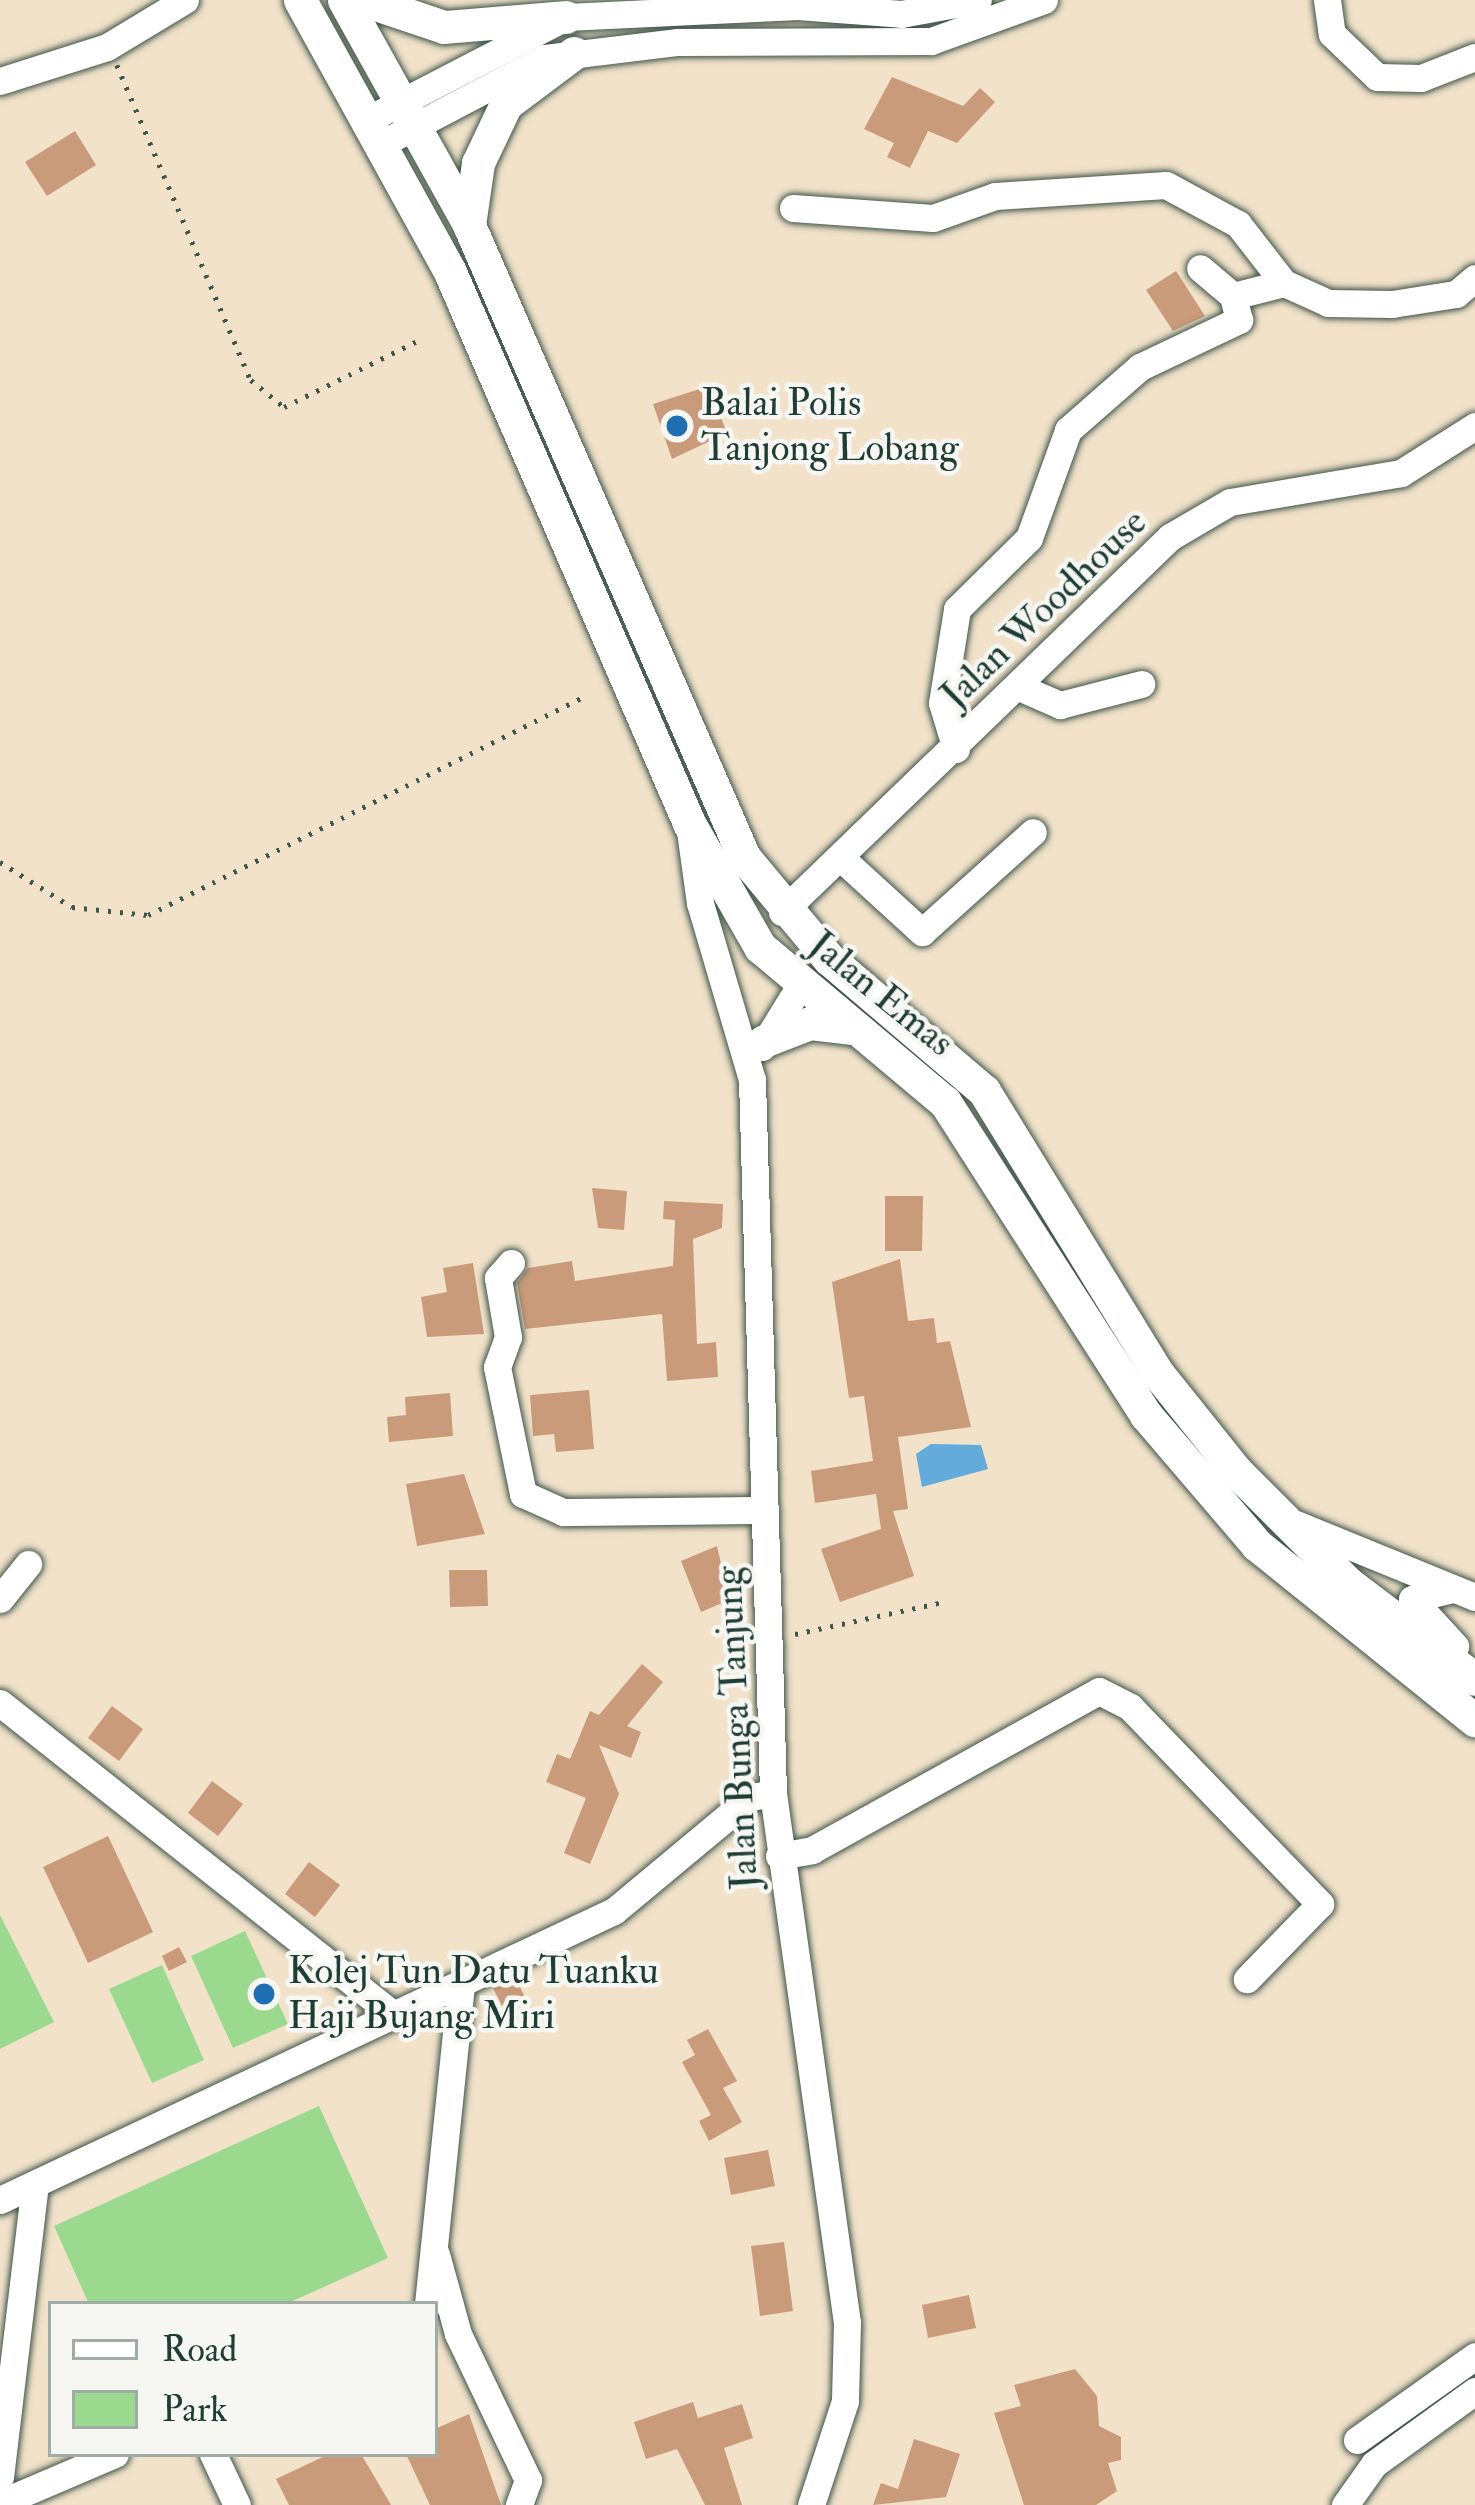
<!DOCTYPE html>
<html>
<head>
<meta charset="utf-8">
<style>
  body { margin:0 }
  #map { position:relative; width:1475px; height:2505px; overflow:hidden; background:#f2e2ca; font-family:"IM FELL Double Pica",serif }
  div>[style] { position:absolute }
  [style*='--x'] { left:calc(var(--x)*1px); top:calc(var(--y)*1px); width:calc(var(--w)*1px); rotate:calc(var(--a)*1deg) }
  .green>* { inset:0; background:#9bd98f }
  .water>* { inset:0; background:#63abda }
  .building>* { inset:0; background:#c99b7a }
  .path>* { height:4.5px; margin-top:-2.25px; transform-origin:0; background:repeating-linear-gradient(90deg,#3f564a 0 3px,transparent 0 12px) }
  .roads { filter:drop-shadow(0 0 3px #3f564a) drop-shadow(0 0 3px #3f564a) }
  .minor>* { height:27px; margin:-13.5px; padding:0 13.5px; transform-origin:13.5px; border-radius:13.5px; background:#fff }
  .major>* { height:33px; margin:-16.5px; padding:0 16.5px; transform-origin:16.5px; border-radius:16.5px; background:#fff }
  .dots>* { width:33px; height:33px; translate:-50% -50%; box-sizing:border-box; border:6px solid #f6f6f2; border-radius:50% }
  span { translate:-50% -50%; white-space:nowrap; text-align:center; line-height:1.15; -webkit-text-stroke:9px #f6f6f2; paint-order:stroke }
  .poi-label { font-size:39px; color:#1f3d34 }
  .left { translate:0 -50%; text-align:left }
  .street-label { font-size:39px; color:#1f3d34 }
  .legend { position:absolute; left:48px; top:2301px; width:390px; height:156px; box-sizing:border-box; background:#f6f6f2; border:3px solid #a0aca6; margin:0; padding:15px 21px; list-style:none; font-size:36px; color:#1f3d34 }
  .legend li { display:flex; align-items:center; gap:24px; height:60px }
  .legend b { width:60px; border:3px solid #a0aca6 }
</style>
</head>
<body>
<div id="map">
  <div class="green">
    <div style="clip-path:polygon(0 1915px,54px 2022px,0 2049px)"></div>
    <div style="clip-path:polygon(245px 1931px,288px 2024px,233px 2048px,191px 1956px)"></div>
    <div style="clip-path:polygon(162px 1965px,204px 2060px,152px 2083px,109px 1989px)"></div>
    <div style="clip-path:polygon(319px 2106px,388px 2258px,286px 2304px,89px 2304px,54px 2226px)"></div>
  </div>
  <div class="water">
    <div style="clip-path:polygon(931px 1444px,981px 1445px,988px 1469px,922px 1487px,916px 1454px)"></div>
  </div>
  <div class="building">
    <div style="clip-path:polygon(892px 77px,963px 106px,980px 88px,995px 102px,957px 143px,928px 131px,910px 168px,887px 157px,894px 143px,864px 129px)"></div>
    <div style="clip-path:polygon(75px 131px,96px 165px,47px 196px,25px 162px)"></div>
    <div style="clip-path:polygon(1176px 271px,1205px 316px,1173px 331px,1146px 290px)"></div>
    <div style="clip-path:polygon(709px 386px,727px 433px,672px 459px,653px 404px)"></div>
    <div style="clip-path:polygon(592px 1188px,627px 1191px,624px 1230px,598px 1228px)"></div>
    <div style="clip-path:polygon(885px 1196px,923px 1196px,922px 1251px,885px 1251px)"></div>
    <div style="clip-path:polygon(664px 1201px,723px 1204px,722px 1228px,693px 1239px,697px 1344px,716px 1342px,718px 1377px,667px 1381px,662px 1314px,525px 1329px,517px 1283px,528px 1268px,572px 1261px,575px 1281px,673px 1266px,675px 1220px,663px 1219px)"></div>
    <div style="clip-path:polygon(900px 1259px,908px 1321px,934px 1318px,937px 1343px,950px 1341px,971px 1427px,898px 1437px,908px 1509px,893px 1511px,914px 1576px,840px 1602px,821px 1549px,881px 1529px,876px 1494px,815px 1503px,811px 1471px,873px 1461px,864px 1396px,849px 1398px,832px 1282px)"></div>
    <div style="clip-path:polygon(473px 1263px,484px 1334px,427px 1337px,421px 1297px,447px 1292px,443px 1268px)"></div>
    <div style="clip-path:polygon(589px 1390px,594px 1449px,556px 1452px,554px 1434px,533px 1436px,530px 1395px)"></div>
    <div style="clip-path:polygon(450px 1393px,453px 1436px,389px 1442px,387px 1417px,406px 1415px,405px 1397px)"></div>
    <div style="clip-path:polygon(464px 1474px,485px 1534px,417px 1546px,406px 1484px)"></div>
    <div style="clip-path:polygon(717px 1546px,729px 1600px,701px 1612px,681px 1561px)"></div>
    <div style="clip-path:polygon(449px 1570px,487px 1570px,488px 1606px,450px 1607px)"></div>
    <div style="clip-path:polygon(642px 1664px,663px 1682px,627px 1726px,641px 1732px,631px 1758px,599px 1745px,619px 1794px,590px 1864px,564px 1853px,586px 1798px,546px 1782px,557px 1754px,570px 1759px,590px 1711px,599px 1715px)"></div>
    <div style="clip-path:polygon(112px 1706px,143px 1729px,119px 1761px,88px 1738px)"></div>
    <div style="clip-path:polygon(212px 1781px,243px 1804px,218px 1836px,188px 1813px)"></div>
    <div style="clip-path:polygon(108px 1836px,153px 1932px,88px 1963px,43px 1867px)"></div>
    <div style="clip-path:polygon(309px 1862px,340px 1885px,315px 1917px,285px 1894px)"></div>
    <div style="clip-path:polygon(179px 1947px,187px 1962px,169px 1971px,162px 1956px)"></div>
    <div style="clip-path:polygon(515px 1977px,527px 2001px,505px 2012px,493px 1988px)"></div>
    <div style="clip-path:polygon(708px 2029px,737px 2081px,723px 2088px,742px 2122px,709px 2141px,699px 2121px,711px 2115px,682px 2062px,695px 2055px,687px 2040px)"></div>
    <div style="clip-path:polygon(768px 2150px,775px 2186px,731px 2195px,724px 2158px)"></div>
    <div style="clip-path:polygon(784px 2242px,793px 2311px,760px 2316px,751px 2246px)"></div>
    <div style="clip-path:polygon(969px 2295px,976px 2328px,928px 2338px,922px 2305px)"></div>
    <div style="clip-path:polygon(1075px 2369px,1097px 2396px,1099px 2426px,1121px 2437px,1121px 2460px,1108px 2463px,1117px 2491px,1096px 2505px,1024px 2505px,994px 2413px,1021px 2406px,1014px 2385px)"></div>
    <div style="clip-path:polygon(693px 2402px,698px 2418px,742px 2404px,753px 2438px,724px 2448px,742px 2505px,705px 2505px,677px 2449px,646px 2459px,634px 2422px)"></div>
    <div style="clip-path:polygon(469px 2414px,501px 2505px,430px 2505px,406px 2454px,435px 2454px,435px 2429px)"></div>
    <div style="clip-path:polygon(914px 2439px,960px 2454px,946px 2497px,873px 2505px,881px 2483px,898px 2489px)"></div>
    <div style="clip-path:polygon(329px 2454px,361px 2454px,391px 2505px,289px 2505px,276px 2479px)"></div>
  </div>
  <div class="path">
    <div style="--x:117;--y:65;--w:342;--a:67"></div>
    <div style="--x:251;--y:380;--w:43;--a:39.3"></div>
    <div style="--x:284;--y:407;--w:148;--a:-26.4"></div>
    <div style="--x:0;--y:862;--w:85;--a:32"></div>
    <div style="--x:72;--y:907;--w:76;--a:6"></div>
    <div style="--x:148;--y:915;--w:485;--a:-26.6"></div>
    <div style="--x:795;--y:1634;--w:151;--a:-12.2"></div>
  </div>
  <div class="roads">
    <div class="minor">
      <div style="--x:1327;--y:0;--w:34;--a:82"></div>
      <div style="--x:1332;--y:34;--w:62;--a:43.7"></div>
      <div style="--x:1377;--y:77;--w:44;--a:1.3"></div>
      <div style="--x:1421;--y:78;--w:58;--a:-21.3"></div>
      <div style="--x:0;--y:81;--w:112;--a:-17.6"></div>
      <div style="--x:107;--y:47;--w:91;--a:-31.1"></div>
      <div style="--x:365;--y:121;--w:226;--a:-27.4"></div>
      <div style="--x:566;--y:17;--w:232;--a:-2.7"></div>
      <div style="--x:798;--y:6;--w:103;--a:4.4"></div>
      <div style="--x:901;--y:14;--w:78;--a:-10.3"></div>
      <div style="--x:379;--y:145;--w:187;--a:-27.7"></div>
      <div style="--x:545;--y:58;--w:134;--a:-6.9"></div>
      <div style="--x:678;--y:42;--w:253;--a:-0.2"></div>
      <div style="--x:931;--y:41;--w:120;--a:-19.9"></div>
      <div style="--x:793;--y:208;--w:140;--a:4.1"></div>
      <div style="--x:933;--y:218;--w:66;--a:-19.5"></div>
      <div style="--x:995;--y:196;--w:171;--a:-3.7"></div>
      <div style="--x:1166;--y:185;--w:82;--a:28.4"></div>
      <div style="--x:1238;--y:224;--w:75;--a:52.1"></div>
      <div style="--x:1233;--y:296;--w:53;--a:-14.3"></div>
      <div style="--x:1284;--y:283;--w:48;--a:24.4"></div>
      <div style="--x:1328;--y:303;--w:64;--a:0.9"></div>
      <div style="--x:1392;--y:304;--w:65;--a:-8.9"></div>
      <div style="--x:1456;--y:294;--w:25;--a:-40"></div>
      <div style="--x:1021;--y:688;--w:43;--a:23.6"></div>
      <div style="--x:1060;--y:705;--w:84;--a:-14.5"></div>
      <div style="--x:956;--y:749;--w:48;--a:-106.9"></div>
      <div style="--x:942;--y:703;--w:95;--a:-80.9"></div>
      <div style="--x:957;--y:609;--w:101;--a:-44.6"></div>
      <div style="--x:1029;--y:538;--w:115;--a:-70.1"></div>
      <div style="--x:1068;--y:430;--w:96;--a:-41.2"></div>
      <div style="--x:1140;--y:367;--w:110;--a:-25.4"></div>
      <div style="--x:1239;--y:320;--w:25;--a:-104"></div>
      <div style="--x:1233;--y:296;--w:43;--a:-139.7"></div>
      <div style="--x:690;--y:831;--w:73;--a:82.1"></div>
      <div style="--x:700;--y:903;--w:184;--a:73.6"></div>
      <div style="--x:752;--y:1080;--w:713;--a:88.31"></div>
      <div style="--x:773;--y:1793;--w:535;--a:82.05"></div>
      <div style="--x:847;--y:2323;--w:78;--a:91.5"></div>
      <div style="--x:845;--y:2401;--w:109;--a:108.1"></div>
      <div style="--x:841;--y:858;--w:110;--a:42.4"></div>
      <div style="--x:922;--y:932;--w:149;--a:-42"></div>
      <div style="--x:782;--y:912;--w:540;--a:-44.02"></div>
      <div style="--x:1170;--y:537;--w:69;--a:-30.3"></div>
      <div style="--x:1230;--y:502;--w:173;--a:-9.6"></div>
      <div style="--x:1401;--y:473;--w:88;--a:-32.4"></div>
      <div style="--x:762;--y:1047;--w:70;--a:-58.3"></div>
      <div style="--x:511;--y:1263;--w:20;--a:131"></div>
      <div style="--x:498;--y:1278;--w:60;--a:80.4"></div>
      <div style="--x:508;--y:1337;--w:32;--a:110"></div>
      <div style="--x:497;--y:1367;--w:130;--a:78.4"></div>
      <div style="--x:523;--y:1494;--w:44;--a:24.2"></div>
      <div style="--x:563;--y:1512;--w:202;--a:-0.6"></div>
      <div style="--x:1296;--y:1524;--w:193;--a:22.2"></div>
      <div style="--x:1453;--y:1589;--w:42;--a:166.3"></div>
      <div style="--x:1412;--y:1599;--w:64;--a:47.5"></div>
      <div style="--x:0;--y:1599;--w:45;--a:-51.3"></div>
      <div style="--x:0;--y:1703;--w:504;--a:38.39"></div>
      <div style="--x:779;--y:1856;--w:34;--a:-10"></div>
      <div style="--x:812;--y:1850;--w:328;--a:-29"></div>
      <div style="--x:1099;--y:1691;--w:35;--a:27"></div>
      <div style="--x:1130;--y:1707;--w:274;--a:46"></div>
      <div style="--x:1320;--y:1904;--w:105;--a:134.2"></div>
      <div style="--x:0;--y:2200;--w:679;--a:-25.21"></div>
      <div style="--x:614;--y:1911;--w:178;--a:-39.8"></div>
      <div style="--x:751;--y:1797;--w:22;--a:-10"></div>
      <div style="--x:436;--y:2254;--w:83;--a:74.6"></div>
      <div style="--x:458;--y:2334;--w:162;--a:64.4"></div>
      <div style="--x:528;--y:2480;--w:27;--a:110"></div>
      <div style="--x:428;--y:2304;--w:321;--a:-84.1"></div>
      <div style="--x:1357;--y:2440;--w:145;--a:-35.4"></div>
      <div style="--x:213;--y:2454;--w:56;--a:64.8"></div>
      <div style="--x:0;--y:2477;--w:295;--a:-83.2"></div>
      <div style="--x:0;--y:2503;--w:125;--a:-23.1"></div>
      <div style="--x:1345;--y:2505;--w:50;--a:-54.7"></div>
      <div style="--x:1374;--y:2464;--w:125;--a:-35.9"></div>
    </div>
    <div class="major">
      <div style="--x:300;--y:0;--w:311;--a:61.1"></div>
      <div style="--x:450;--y:272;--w:601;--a:66.55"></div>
      <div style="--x:689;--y:823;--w:143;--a:60.2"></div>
      <div style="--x:760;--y:947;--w:241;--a:40"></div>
      <div style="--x:945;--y:1102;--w:372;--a:57.3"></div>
      <div style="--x:1146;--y:1415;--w:171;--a:49.5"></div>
      <div style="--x:1257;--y:1545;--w:280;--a:38.8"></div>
      <div style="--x:344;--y:0;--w:257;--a:60.9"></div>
      <div style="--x:469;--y:225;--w:689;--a:66.48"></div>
      <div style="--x:744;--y:857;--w:133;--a:50.2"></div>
      <div style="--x:829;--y:959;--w:204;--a:40.4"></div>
      <div style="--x:984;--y:1091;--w:334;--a:58.4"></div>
      <div style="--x:1159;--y:1375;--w:122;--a:51.3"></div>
      <div style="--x:1235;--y:1470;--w:160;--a:45"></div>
      <div style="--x:1348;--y:1583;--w:159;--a:37.1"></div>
      <div style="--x:364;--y:0;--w:84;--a:18.6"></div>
      <div style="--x:444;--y:27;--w:122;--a:-4.7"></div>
      <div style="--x:469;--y:225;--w:63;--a:-81.7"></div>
      <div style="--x:478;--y:163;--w:65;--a:-64.6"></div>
      <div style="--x:506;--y:104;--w:85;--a:-36.9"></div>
      <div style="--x:764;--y:1041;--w:49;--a:-21.4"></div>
      <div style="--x:810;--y:1023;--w:41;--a:7"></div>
    </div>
  </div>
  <div class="dots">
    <div style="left:677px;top:426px;background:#1f6fb2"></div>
    <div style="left:264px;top:1994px;background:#1f6fb2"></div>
  </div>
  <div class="poi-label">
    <span class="left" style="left:701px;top:426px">Balai Polis<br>Tanjong Lobang</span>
    <span class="left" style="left:288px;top:1994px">Kolej Tun Datu Tuanku<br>Haji Bujang Miri</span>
  </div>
  <div class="street-label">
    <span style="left:1044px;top:609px;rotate:-44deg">Jalan Woodhouse</span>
    <span style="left:881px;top:994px;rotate:39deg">Jalan Emas</span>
    <span style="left:737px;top:1728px;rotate:-93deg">Jalan Bunga Tanjung</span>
  </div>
  <ul class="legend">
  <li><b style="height:15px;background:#fff"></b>Road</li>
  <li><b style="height:33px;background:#9bd98f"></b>Park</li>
  </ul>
</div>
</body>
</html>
